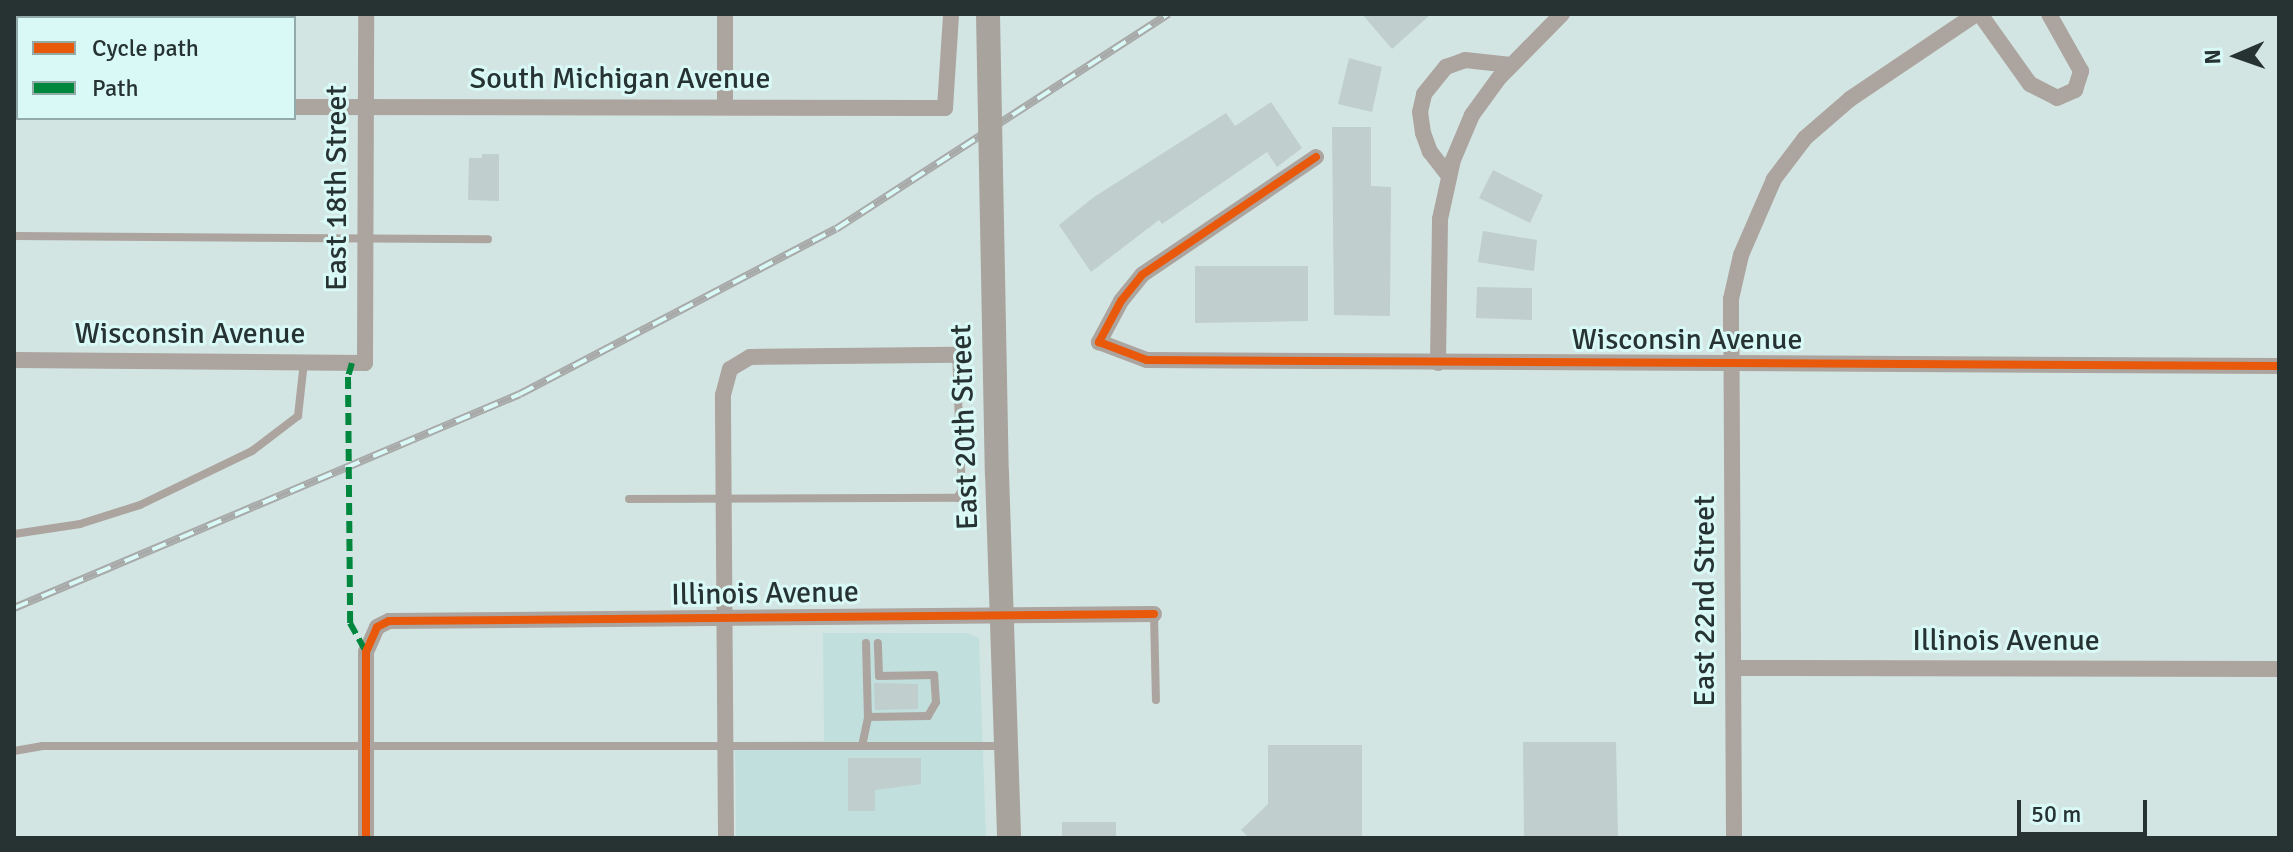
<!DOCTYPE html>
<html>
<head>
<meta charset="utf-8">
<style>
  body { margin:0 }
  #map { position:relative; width:2293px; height:852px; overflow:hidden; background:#d3e5e3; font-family:Signika,sans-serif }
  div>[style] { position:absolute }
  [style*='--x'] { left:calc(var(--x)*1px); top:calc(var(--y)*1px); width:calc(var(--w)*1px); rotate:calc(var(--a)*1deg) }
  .built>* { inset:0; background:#c1dfdd }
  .building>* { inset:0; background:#c0cecd }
  .lane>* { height:8px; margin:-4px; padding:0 4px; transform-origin:4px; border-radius:4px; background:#aca49f }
  .street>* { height:16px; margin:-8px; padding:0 8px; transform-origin:8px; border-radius:8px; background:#aca49f }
  .secondary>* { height:24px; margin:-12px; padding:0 12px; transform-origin:12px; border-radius:12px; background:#a8a49d }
  .rail>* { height:8px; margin-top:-4px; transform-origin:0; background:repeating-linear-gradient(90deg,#d9f9f6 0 15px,#a7aaa8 0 30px); box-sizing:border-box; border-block:2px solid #a7aaa8 }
  .secondary-bridge>* { height:24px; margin:-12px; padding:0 12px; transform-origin:12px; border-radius:12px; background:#a8a49d }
  .quiet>* { height:6px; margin-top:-3px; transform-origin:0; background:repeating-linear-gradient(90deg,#00873e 0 12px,transparent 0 18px) }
  .cycleway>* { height:8px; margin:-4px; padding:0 4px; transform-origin:4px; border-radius:4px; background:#e8590c }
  span { translate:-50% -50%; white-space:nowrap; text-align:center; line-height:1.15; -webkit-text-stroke:6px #d9f9f6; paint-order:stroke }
  .street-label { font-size:30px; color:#273332 }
  .frame { position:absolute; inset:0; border:16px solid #273332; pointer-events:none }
  .legend { position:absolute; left:16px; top:16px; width:280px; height:104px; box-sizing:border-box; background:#d9f9f6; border:2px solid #92aaa8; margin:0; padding:10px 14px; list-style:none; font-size:24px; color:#273332 }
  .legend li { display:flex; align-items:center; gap:16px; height:40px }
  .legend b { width:40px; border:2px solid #92aaa8 }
  .north { position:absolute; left:2197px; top:16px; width:80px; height:80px; -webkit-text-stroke:6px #d9f9f6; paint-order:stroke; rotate:268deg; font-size:22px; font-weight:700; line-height:32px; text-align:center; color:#273332 }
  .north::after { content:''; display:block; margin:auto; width:28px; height:36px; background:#273332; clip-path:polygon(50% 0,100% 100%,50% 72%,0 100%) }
  .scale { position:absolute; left:2017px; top:800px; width:130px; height:36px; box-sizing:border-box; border:4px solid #273332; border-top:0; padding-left:10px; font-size:24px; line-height:28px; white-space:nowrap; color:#273332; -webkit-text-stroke:6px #d9f9f6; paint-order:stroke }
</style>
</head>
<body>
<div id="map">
  <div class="built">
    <div style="clip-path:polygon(823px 633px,967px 633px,979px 638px,986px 838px,736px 838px,735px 742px,824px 741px)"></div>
  </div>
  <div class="building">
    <div style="clip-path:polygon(1362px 14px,1431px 14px,1392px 49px)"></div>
    <div style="clip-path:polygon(1349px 58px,1382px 67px,1372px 112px,1338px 104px)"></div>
    <div style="clip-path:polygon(1271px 102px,1302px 148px,1277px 167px,1267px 152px,1162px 224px,1159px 220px,1091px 272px,1059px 225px,1094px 197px,1226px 113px,1235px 126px)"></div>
    <div style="clip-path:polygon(1332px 127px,1371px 127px,1371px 186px,1391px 187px,1390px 316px,1334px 315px)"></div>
    <div style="clip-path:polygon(482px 154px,499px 154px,499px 201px,468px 200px,469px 158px,482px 158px)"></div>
    <div style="clip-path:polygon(1493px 170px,1543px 195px,1530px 223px,1479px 198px)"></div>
    <div style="clip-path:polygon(1483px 231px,1537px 240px,1534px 271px,1478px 262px)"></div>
    <div style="clip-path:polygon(1195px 266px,1308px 266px,1308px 321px,1195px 323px)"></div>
    <div style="clip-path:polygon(1477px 287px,1532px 288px,1532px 320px,1476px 318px)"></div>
    <div style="clip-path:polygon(874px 683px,918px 684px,918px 709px,875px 710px)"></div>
    <div style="clip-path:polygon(1523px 742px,1616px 742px,1618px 838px,1524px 838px)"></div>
    <div style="clip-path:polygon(1268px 745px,1362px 745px,1362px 838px,1249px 838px,1241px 830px,1268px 804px)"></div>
    <div style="clip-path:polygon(848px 758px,921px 758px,921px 784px,875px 790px,875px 811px,848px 811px)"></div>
    <div style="clip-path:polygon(1062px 822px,1116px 822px,1116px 838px,1062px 838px)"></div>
  </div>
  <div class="lane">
    <div style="--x:222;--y:14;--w:4;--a:90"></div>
    <div style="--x:14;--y:236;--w:474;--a:0.4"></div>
    <div style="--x:629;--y:499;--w:328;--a:-0.2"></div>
    <div style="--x:957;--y:498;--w:9;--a:-58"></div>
    <div style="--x:962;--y:490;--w:135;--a:-92.5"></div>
    <div style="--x:14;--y:534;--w:67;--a:-8.6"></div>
    <div style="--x:80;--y:524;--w:63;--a:-17.6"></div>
    <div style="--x:140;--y:505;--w:124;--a:-25.7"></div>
    <div style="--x:252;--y:451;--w:58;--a:-37.3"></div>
    <div style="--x:298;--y:416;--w:54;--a:-83.7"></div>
    <div style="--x:1154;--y:614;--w:86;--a:88.7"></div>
    <div style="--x:866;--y:643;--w:74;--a:88.5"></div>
    <div style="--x:868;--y:717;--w:60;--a:-1"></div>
    <div style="--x:928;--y:716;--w:16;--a:-60"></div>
    <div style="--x:936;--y:702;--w:27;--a:-94"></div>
    <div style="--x:934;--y:675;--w:55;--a:179"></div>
    <div style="--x:879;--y:676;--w:33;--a:-92"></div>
    <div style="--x:862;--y:746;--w:30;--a:-78"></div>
    <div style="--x:14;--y:751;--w:29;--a:-10"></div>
    <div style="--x:43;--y:746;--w:960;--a:0"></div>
  </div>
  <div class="street">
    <div style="--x:1980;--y:14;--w:86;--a:54.5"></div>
    <div style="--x:2030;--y:84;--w:30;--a:27"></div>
    <div style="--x:2057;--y:98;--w:20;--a:-24"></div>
    <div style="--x:2075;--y:90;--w:20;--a:-72"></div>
    <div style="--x:2081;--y:71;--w:65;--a:-119.3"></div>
    <div style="--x:294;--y:107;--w:651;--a:0.09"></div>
    <div style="--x:945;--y:108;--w:94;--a:-86.3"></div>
    <div style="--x:725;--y:107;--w:93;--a:-90"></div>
    <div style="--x:14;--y:109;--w:4;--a:0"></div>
    <div style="--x:1316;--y:157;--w:210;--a:145.9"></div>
    <div style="--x:1142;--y:275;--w:33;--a:129"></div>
    <div style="--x:1121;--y:301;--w:47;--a:118.2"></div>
    <div style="--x:1099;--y:342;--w:51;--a:20.6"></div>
    <div style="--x:1147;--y:360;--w:1132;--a:0.3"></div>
    <div style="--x:1449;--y:176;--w:31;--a:-128"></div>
    <div style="--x:1430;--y:152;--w:20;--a:-110"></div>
    <div style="--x:1423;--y:133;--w:21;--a:-98"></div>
    <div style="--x:1420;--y:112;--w:18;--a:-77"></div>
    <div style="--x:1424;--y:94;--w:35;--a:-51"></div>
    <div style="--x:1446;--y:67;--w:20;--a:-20"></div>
    <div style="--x:1465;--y:60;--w:46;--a:6.2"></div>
    <div style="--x:14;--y:360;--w:351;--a:0.5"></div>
    <div style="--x:365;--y:363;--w:349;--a:-89.8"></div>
    <div style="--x:1438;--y:363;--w:144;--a:-89.2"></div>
    <div style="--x:1440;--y:219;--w:60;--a:-77.6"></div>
    <div style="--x:1453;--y:160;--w:49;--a:-67.1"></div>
    <div style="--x:1472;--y:115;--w:46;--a:-53.9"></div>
    <div style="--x:1499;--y:78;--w:90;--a:-45.5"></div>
    <div style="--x:1734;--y:668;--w:545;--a:0.11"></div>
    <div style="--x:366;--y:838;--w:186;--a:-90"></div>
    <div style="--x:366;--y:652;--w:27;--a:-66"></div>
    <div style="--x:377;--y:627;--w:13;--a:-27"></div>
    <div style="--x:389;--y:621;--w:765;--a:-0.52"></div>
    <div style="--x:726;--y:838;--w:443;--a:-90.4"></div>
    <div style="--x:723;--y:395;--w:27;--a:-75"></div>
    <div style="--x:730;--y:369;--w:23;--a:-31"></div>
    <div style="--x:750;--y:357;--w:206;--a:-0.6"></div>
    <div style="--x:1734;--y:838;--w:499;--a:-90.3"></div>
    <div style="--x:1731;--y:339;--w:40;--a:-90"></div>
    <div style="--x:1731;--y:299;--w:45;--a:-77.2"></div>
    <div style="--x:1741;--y:255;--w:83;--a:-66.5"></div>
    <div style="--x:1774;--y:179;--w:51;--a:-52.9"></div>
    <div style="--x:1805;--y:138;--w:60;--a:-40.9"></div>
    <div style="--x:1850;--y:99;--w:152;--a:-34"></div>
  </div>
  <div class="secondary">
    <div style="--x:997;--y:473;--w:365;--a:88.1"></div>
  </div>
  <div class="rail">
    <div style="--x:14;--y:608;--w:549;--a:-22.92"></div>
    <div style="--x:520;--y:394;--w:356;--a:-27.6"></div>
    <div style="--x:836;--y:229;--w:396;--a:-32.9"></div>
  </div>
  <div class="secondary-bridge">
    <div style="--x:988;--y:14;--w:459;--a:88.9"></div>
  </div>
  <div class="quiet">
    <div style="--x:352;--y:363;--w:15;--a:106"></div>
    <div style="--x:348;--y:377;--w:246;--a:89.5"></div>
    <div style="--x:350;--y:623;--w:33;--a:61"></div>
  </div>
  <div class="cycleway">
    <div style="--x:1316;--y:157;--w:210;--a:145.9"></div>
    <div style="--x:1142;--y:275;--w:33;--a:129"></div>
    <div style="--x:1121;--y:301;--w:47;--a:118.2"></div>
    <div style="--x:1099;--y:342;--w:51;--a:20.6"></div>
    <div style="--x:1147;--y:360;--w:1132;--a:0.3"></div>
    <div style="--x:366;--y:838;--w:186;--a:-90"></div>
    <div style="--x:366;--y:652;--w:27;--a:-66"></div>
    <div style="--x:377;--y:627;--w:13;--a:-27"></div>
    <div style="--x:389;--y:621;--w:765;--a:-0.52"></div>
  </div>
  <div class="street-label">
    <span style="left:620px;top:79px">South Michigan Avenue</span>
    <span style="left:337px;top:188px;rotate:-90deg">East 18th Street</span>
    <span style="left:190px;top:334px">Wisconsin Avenue</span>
    <span style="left:1687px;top:340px">Wisconsin Avenue</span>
    <span style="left:965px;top:427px;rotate:-92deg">East 20th Street</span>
    <span style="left:765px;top:594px;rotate:-1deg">Illinois Avenue</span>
    <span style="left:1705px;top:601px;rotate:-90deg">East 22nd Street</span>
    <span style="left:2006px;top:641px">Illinois Avenue</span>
  </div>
  <div class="frame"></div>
  <ul class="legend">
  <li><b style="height:10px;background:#e8590c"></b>Cycle path</li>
  <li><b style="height:10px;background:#00873e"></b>Path</li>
  </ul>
  <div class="north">N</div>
  <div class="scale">50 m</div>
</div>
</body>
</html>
